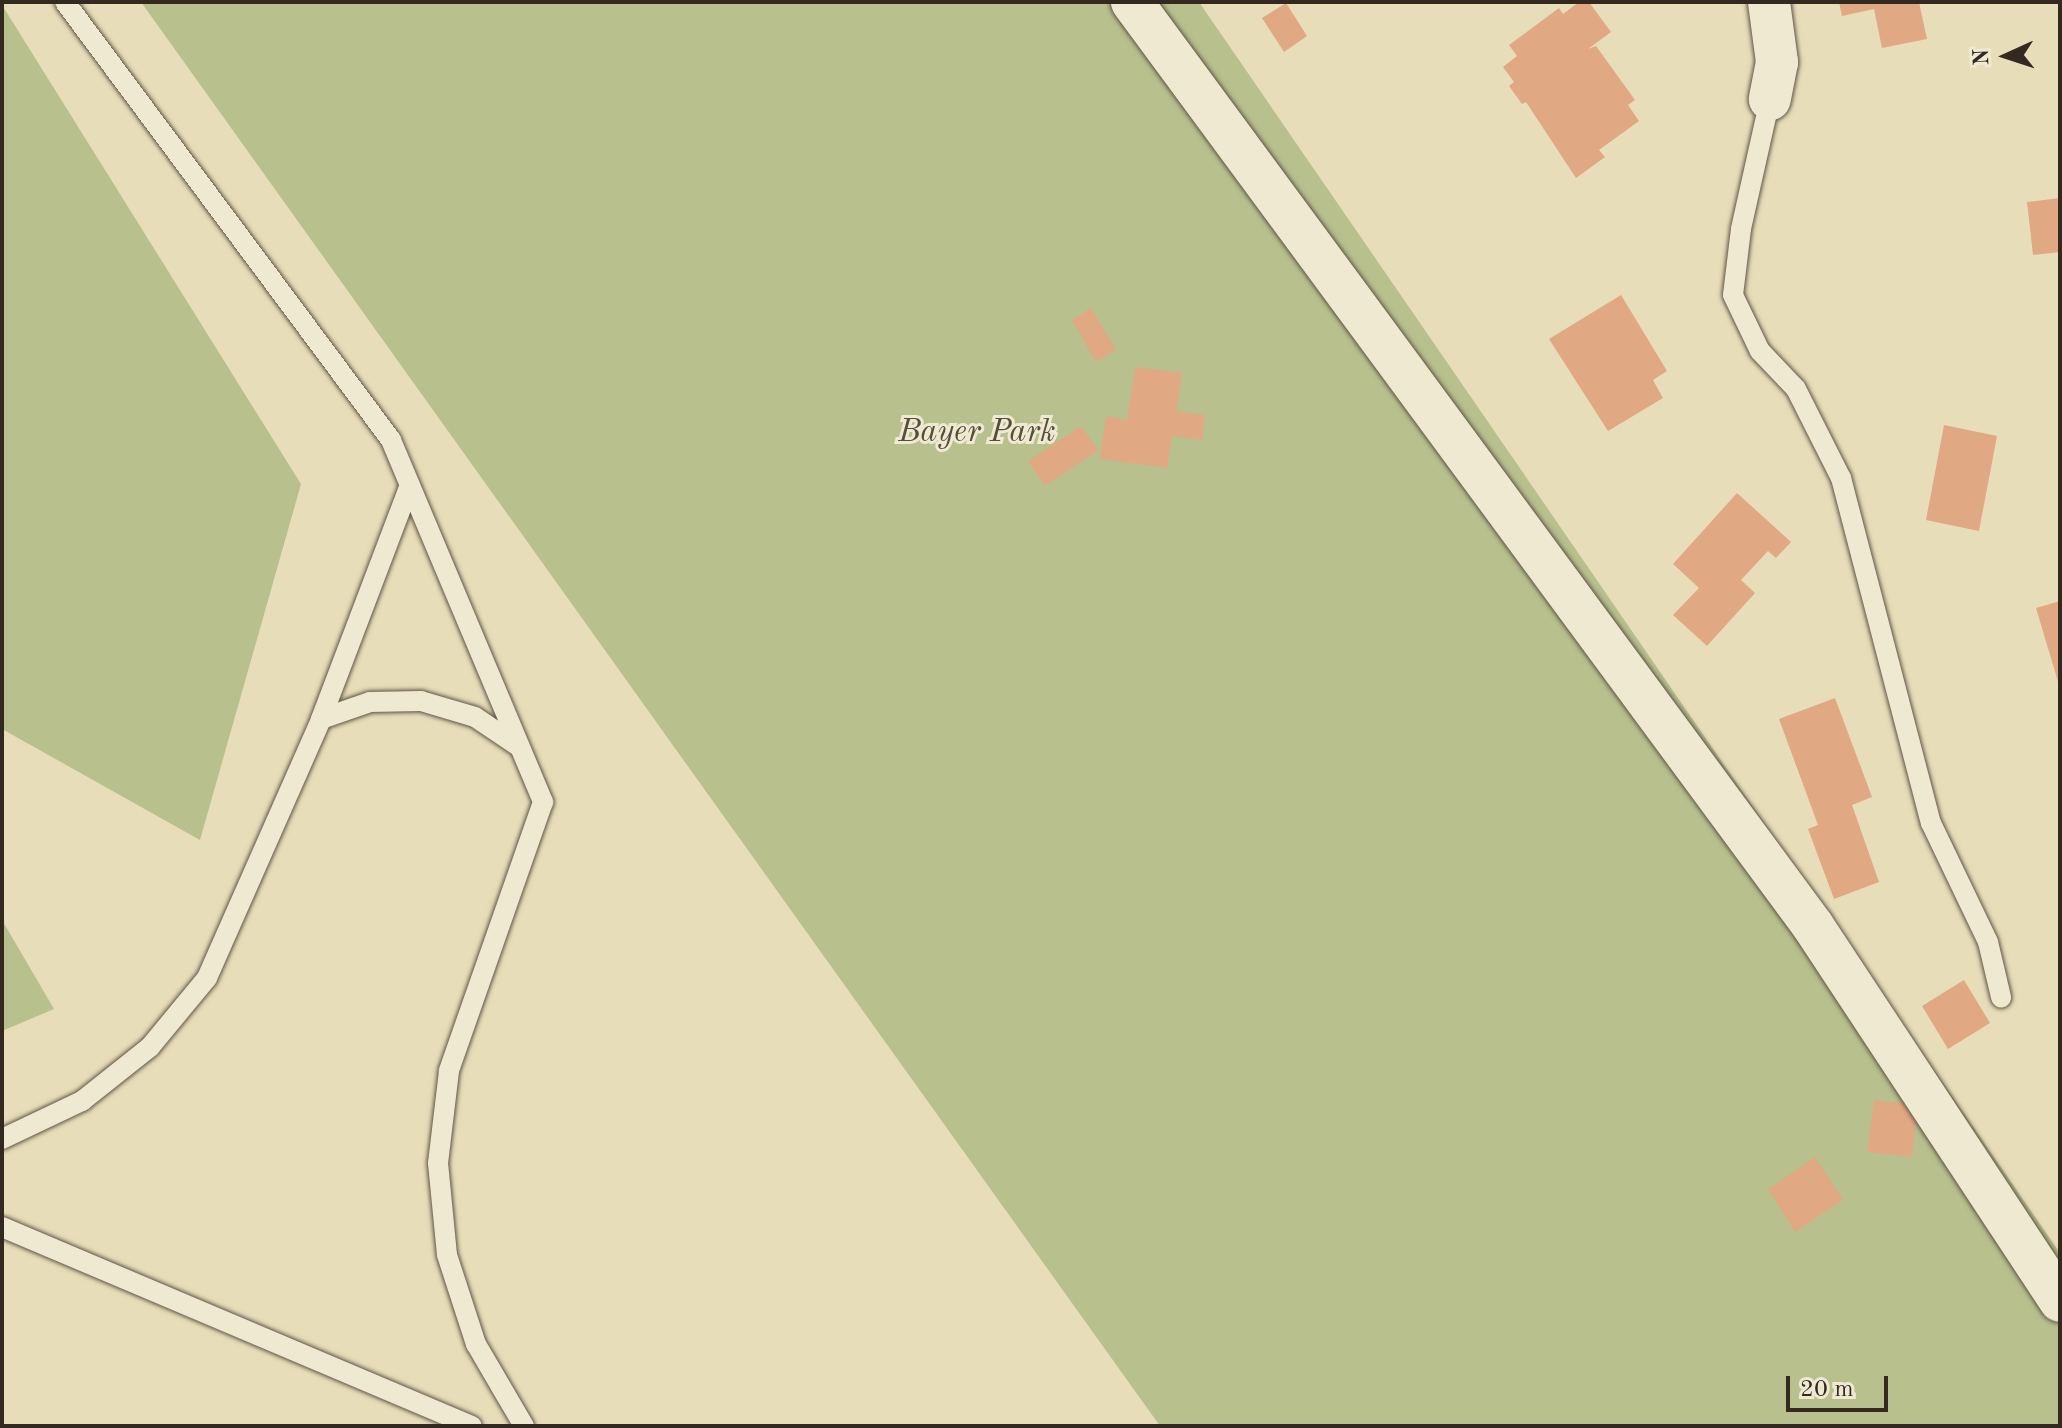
<!DOCTYPE html>
<html>
<head>
<meta charset="utf-8">
<style>
  body { margin:0 }
  #map { position:relative; width:2062px; height:1428px; overflow:hidden; background:#e8ddb9; font-family:"Old Standard TT",serif }
  div>[style] { position:absolute }
  [style*='--x'] { left:calc(var(--x)*1px); top:calc(var(--y)*1px); width:calc(var(--w)*1px); rotate:calc(var(--a)*1deg) }
  .green>* { inset:0; background:#b8c08e }
  .building>* { inset:0; background:#e1a884 }
  .roads { filter:drop-shadow(0 0 2px #605646) drop-shadow(0 0 2px #605646) }
  .lane>* { height:20px; margin:-10px; padding:0 10px; transform-origin:10px; border-radius:10px; background:#f0e9d2 }
  .street>* { height:42px; margin:-21px; padding:0 21px; transform-origin:21px; border-radius:21px; background:#f0e9d2 }
  span { translate:-50% -50%; white-space:nowrap; text-align:center; line-height:1.15; -webkit-text-stroke:6px #f0e9d2; paint-order:stroke }
  .park-label { font-size:32px; color:#544f3c; font-style:italic }
  .frame { position:absolute; inset:0; border:4px solid #332920; pointer-events:none }
  .north { position:absolute; left:1966px; top:16px; width:80px; height:80px; -webkit-text-stroke:6px #f0e9d2; paint-order:stroke; rotate:267deg; font-size:22px; font-weight:700; line-height:32px; text-align:center; color:#332920 }
  .north::after { content:''; display:block; margin:auto; width:28px; height:36px; background:#332920; clip-path:polygon(50% 0,100% 100%,50% 72%,0 100%) }
  .scale { position:absolute; left:1786px; top:1376px; width:102px; height:36px; box-sizing:border-box; border:4px solid #332920; border-top:0; padding-left:10px; font-size:24px; line-height:28px; white-space:nowrap; color:#332920; -webkit-text-stroke:6px #f0e9d2; paint-order:stroke }
</style>
</head>
<body>
<div id="map">
  <div class="green">
    <i style="clip-path:polygon(141px 2px,1199px 2px,2060px 1253px,2060px 1426px,1160px 1426px)"></i>
    <i style="clip-path:polygon(2px 5px,301px 484px,200px 840px,2px 729px)"></i>
    <i style="clip-path:polygon(2px 920px,54px 1009px,2px 1031px)"></i>
  </div>
  <div class="building">
    <i style="clip-path:polygon(1579px 2px,1589px 2px,1611px 32px,1588px 49px,1596px 46px,1635px 100px,1628px 105px,1639px 121px,1599px 150px,1605px 157px,1576px 178px,1526px 102px,1522px 104px,1509px 86px,1514px 82px,1503px 67px,1517px 56px,1509px 45px,1559px 8px,1563px 14px)"></i>
    <i style="clip-path:polygon(1839px 2px,1919px 2px,1927px 39px,1882px 48px,1874px 9px,1842px 16px)"></i>
    <i style="clip-path:polygon(1286px 3px,1307px 36px,1284px 52px,1262px 18px)"></i>
    <i style="clip-path:polygon(2060px 198px,2060px 252px,2033px 255px,2027px 202px)"></i>
    <i style="clip-path:polygon(1621px 295px,1667px 371px,1653px 380px,1663px 398px,1608px 431px,1549px 339px)"></i>
    <i style="clip-path:polygon(1091px 308px,1116px 350px,1096px 362px,1072px 320px)"></i>
    <i style="clip-path:polygon(1135px 367px,1182px 373px,1177px 411px,1205px 415px,1202px 440px,1172px 436px,1167px 468px,1100px 459px,1106px 416px,1127px 420px)"></i>
    <i style="clip-path:polygon(1944px 425px,1997px 436px,1979px 531px,1926px 520px)"></i>
    <i style="clip-path:polygon(1081px 426px,1098px 450px,1045px 486px,1028px 461px)"></i>
    <i style="clip-path:polygon(1737px 493px,1791px 542px,1776px 558px,1768px 551px,1741px 580px,1755px 593px,1707px 646px,1673px 615px,1699px 588px,1673px 564px)"></i>
    <i style="clip-path:polygon(2060px 601px,2060px 685px,2059px 685px,2036px 608px)"></i>
    <i style="clip-path:polygon(1835px 698px,1872px 797px,1852px 805px,1879px 882px,1834px 899px,1808px 829px,1818px 825px,1779px 719px)"></i>
    <i style="clip-path:polygon(1964px 980px,1990px 1023px,1948px 1049px,1922px 1006px)"></i>
    <i style="clip-path:polygon(1874px 1100px,1918px 1105px,1912px 1157px,1867px 1152px)"></i>
    <i style="clip-path:polygon(1815px 1157px,1843px 1200px,1795px 1232px,1768px 1189px)"></i>
  </div>
  <div class="roads">
    <div class="lane">
      <i style="--x:65;--y:2;--w:546;--a:53.34"></i>
      <i style="--x:391;--y:440;--w:393;--a:67.2"></i>
      <i style="--x:543;--y:802;--w:285;--a:109.3"></i>
      <i style="--x:449;--y:1071;--w:93;--a:96.8"></i>
      <i style="--x:438;--y:1163;--w:92;--a:84.4"></i>
      <i style="--x:447;--y:1255;--w:94;--a:72"></i>
      <i style="--x:476;--y:1344;--w:95;--a:59.7"></i>
      <i style="--x:1770;--y:99;--w:133;--a:102.6"></i>
      <i style="--x:1741;--y:229;--w:66;--a:96.9"></i>
      <i style="--x:1733;--y:295;--w:62;--a:64.3"></i>
      <i style="--x:1760;--y:351;--w:52;--a:46.5"></i>
      <i style="--x:1796;--y:389;--w:100;--a:63.2"></i>
      <i style="--x:1841;--y:478;--w:357;--a:75.4"></i>
      <i style="--x:1931;--y:823;--w:132;--a:64.4"></i>
      <i style="--x:1988;--y:942;--w:57;--a:76.7"></i>
      <i style="--x:321;--y:719;--w:52;--a:-19.1"></i>
      <i style="--x:370;--y:702;--w:51;--a:-1.1"></i>
      <i style="--x:421;--y:701;--w:56;--a:16.5"></i>
      <i style="--x:475;--y:717;--w:52;--a:34"></i>
      <i style="--x:2;--y:1139;--w:89;--a:-25.4"></i>
      <i style="--x:82;--y:1101;--w:87;--a:-38.5"></i>
      <i style="--x:150;--y:1047;--w:89;--a:-50.4"></i>
      <i style="--x:207;--y:978;--w:283;--a:-66.2"></i>
      <i style="--x:321;--y:719;--w:250;--a:-69.2"></i>
      <i style="--x:2;--y:1227;--w:510;--a:22.95"></i>
    </div>
    <div class="street">
      <i style="--x:1132;--y:2;--w:1148;--a:53.61"></i>
      <i style="--x:1813;--y:926;--w:449;--a:56.6"></i>
      <i style="--x:1769;--y:2;--w:61;--a:82.4"></i>
      <i style="--x:1777;--y:62;--w:38;--a:101"></i>
    </div>
  </div>
  <div class="park-label">
    <span style="left:977px;top:433px">Bayer Park</span>
  </div>
  <div class="frame"></div>
  <div class="north">N</div>
  <div class="scale">20 m</div>
</div>
</body>
</html>
